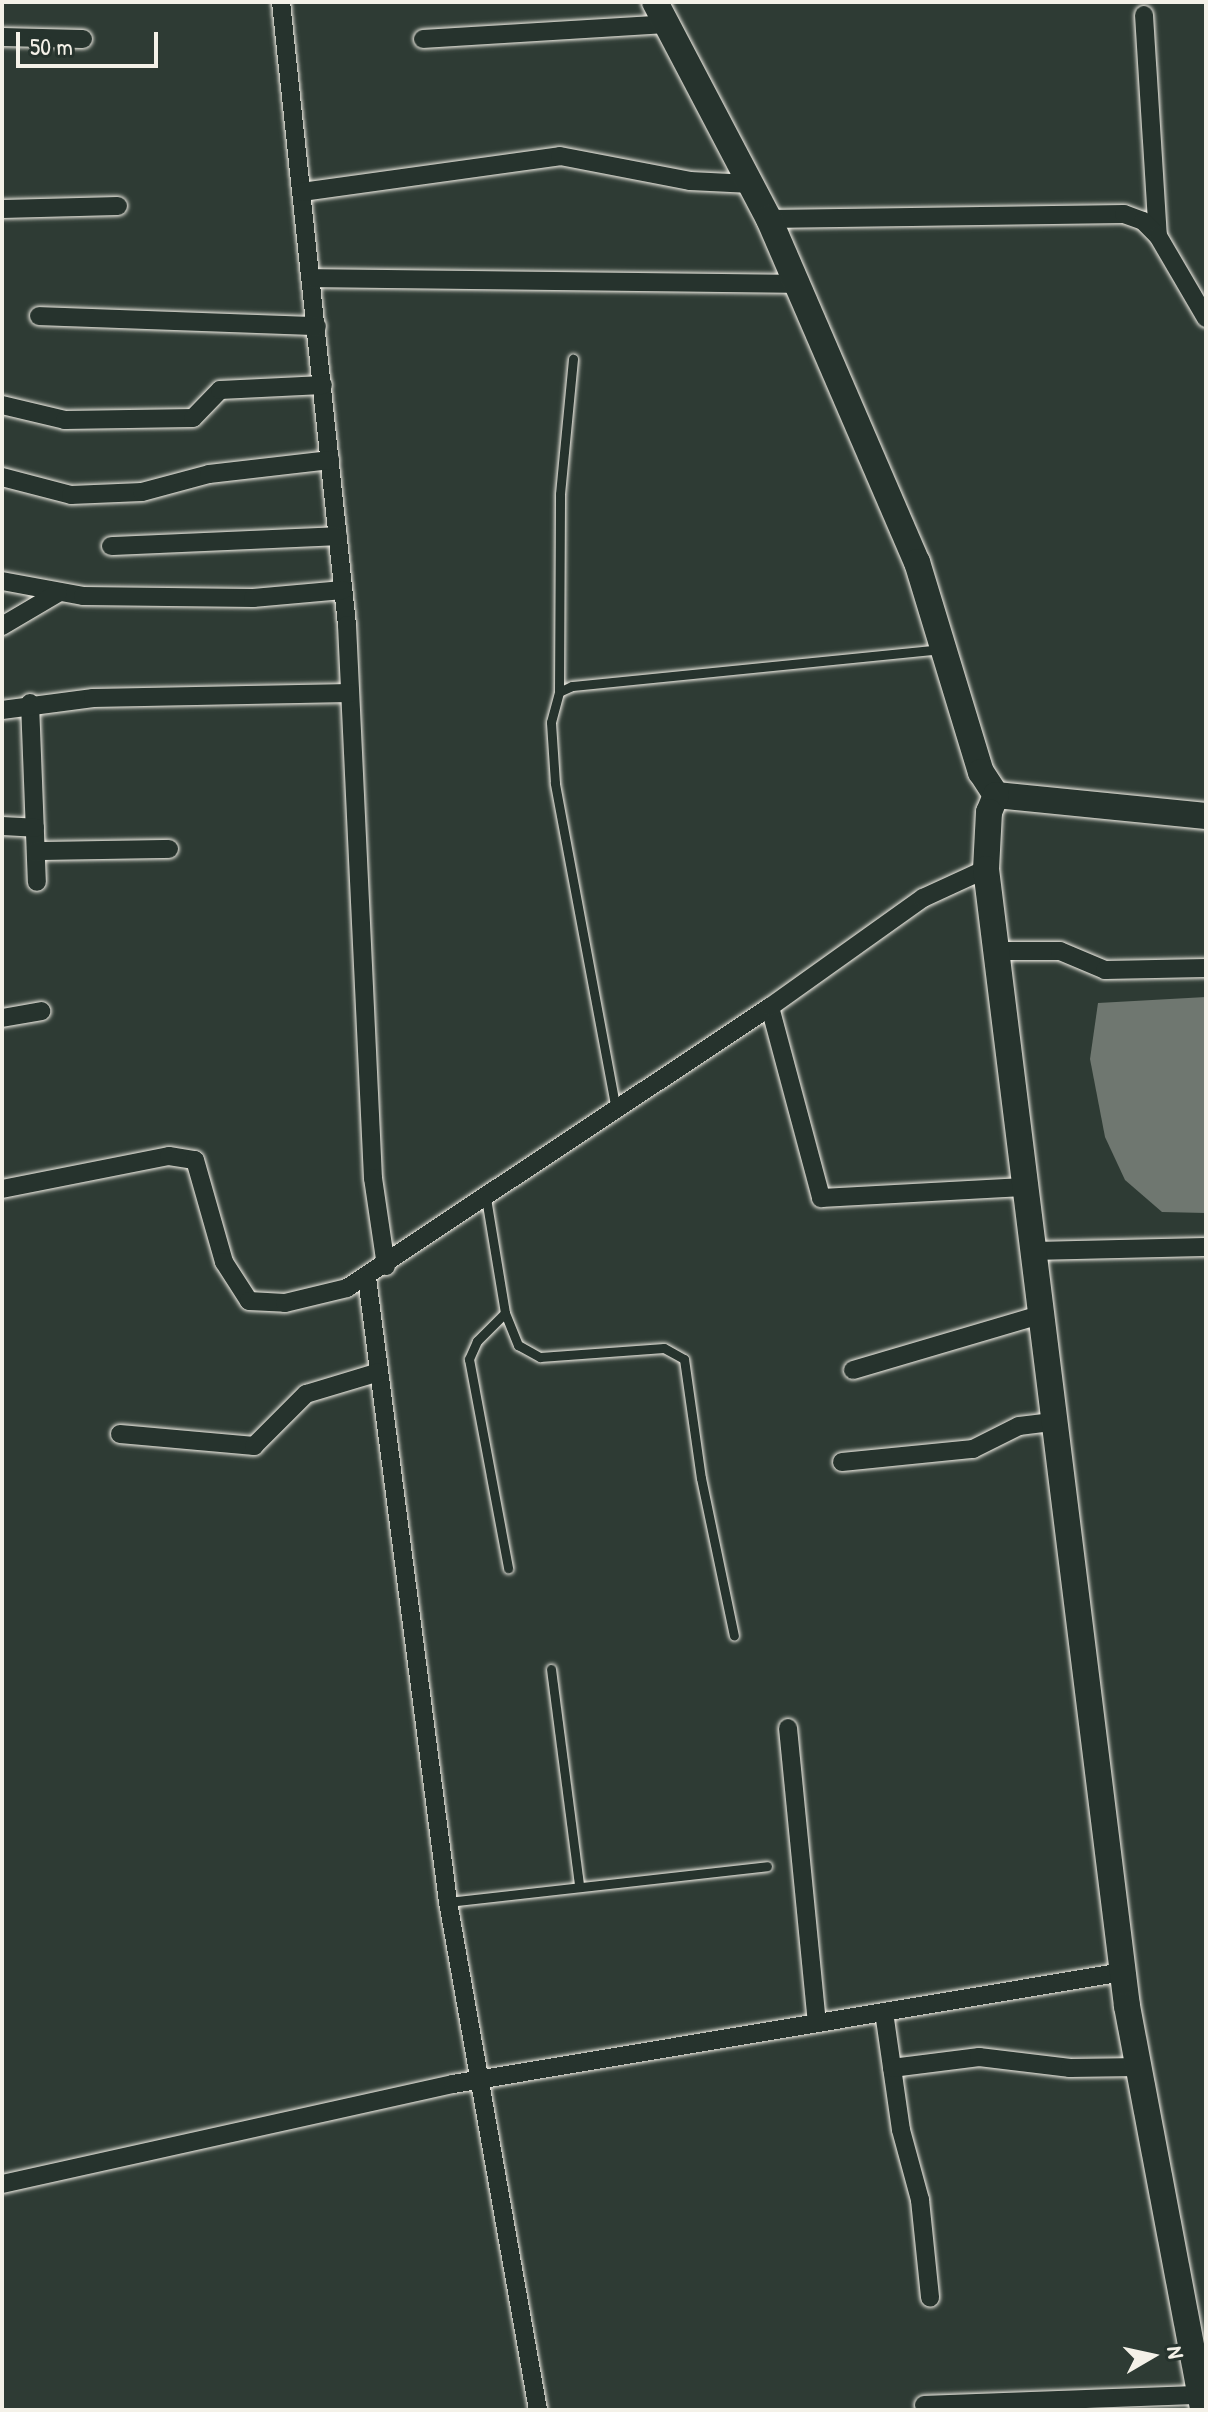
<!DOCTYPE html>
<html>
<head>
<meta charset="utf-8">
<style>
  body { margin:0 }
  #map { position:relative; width:1208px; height:2412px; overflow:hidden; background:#2e3b34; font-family:"Patrick Hand",sans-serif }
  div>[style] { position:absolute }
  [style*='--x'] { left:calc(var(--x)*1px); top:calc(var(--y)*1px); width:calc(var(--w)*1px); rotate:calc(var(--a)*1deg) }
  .water>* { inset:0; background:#6f7770 }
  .roads { filter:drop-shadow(0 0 2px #f4f1e8) drop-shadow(0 0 2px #f4f1e8) }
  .lane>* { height:9px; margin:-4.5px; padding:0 4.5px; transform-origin:4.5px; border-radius:4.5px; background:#26332d }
  .street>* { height:18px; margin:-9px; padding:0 9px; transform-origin:9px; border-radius:9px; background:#26332d }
  .secondary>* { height:26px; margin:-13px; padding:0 13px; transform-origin:13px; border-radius:13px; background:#26332d }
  span { translate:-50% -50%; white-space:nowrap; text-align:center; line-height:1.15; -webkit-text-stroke:6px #26332d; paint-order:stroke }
  .frame { position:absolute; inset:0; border:4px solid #f4f1e8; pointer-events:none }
  .north { position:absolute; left:1112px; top:2316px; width:80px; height:80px; -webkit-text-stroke:6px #26332d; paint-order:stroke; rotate:81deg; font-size:22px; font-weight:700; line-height:32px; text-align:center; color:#f4f1e8 }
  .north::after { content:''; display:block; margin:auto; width:28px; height:36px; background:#f4f1e8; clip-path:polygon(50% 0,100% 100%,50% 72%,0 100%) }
  .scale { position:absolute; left:16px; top:32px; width:142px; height:36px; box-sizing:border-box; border:4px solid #f4f1e8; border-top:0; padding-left:10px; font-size:24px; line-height:28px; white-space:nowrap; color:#f4f1e8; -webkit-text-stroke:6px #26332d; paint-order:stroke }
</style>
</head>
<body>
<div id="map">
  <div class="water">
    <i style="clip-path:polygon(1206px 997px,1206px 1213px,1162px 1212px,1125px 1180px,1105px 1137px,1090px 1059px,1098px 1003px)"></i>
  </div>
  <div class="roads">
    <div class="lane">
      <i style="--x:559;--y:692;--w:198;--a:-89.7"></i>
      <i style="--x:560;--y:494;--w:136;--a:-84.5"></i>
      <i style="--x:616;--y:1110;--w:333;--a:-100.6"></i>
      <i style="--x:555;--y:783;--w:61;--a:-93.8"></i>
      <i style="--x:551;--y:722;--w:31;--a:-75"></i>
      <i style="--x:559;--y:692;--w:14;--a:-25"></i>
      <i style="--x:572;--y:686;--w:370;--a:-5.7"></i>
      <i style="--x:486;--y:1198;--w:117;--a:80.6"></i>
      <i style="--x:505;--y:1313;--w:35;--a:68"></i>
      <i style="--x:518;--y:1345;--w:25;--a:29"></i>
      <i style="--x:540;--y:1357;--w:124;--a:-4.2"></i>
      <i style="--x:664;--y:1348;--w:23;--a:29"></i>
      <i style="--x:684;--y:1359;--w:120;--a:81.9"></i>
      <i style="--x:701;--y:1478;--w:161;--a:78.2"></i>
      <i style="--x:505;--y:1313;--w:40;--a:135"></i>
      <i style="--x:477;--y:1341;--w:20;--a:114"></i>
      <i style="--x:469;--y:1359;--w:213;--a:79.4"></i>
      <i style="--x:551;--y:1669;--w:217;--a:82.6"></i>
      <i style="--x:448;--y:1902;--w:321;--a:-6.4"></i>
    </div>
    <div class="street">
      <i style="--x:281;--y:2;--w:626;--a:83.95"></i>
      <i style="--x:347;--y:625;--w:554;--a:87.31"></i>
      <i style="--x:373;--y:1178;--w:89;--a:81.6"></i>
      <i style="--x:1144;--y:15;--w:221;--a:86.4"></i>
      <i style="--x:2;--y:37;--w:81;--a:1.4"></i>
      <i style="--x:423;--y:39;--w:243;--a:-3.5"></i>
      <i style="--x:302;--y:192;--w:260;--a:-7.9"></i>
      <i style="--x:560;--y:156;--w:132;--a:10.9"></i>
      <i style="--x:690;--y:181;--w:61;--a:2.8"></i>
      <i style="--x:2;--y:209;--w:116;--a:-1.5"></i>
      <i style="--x:769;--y:219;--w:355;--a:-0.8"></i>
      <i style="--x:1124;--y:214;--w:20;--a:20"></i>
      <i style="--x:1143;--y:221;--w:21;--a:45"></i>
      <i style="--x:1158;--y:236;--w:95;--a:59.7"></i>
      <i style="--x:312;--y:278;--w:485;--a:0.7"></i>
      <i style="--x:39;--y:316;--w:278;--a:2.1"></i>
      <i style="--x:2;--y:405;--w:65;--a:13.4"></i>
      <i style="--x:65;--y:420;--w:128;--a:-0.9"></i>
      <i style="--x:193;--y:418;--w:39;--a:-46"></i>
      <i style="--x:220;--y:390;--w:103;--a:-2.8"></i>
      <i style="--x:2;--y:477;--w:71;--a:14.6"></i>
      <i style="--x:71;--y:495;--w:71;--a:-2.4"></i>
      <i style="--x:142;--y:492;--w:69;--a:-15"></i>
      <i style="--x:209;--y:474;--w:122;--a:-6.6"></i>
      <i style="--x:111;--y:546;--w:227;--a:-2.5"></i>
      <i style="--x:2;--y:581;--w:82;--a:10.5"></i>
      <i style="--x:83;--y:596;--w:170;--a:0.7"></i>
      <i style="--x:253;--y:598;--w:90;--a:-5.1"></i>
      <i style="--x:2;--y:626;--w:65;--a:-30.5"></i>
      <i style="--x:30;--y:703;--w:179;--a:87.8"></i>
      <i style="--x:2;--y:710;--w:92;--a:-7.5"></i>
      <i style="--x:93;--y:698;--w:257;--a:-1.1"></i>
      <i style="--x:2;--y:826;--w:33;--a:3"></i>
      <i style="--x:36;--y:851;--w:133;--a:-0.9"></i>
      <i style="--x:996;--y:951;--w:64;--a:0"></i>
      <i style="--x:1060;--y:951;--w:49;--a:22.9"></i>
      <i style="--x:1105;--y:970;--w:101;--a:-1.1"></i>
      <i style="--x:770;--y:1007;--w:198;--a:75"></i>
      <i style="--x:821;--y:1198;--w:203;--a:-3.1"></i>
      <i style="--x:2;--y:1018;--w:40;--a:-10"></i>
      <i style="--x:2;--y:1189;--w:170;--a:-11.2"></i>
      <i style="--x:169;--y:1156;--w:26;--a:9"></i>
      <i style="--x:195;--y:1160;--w:106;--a:74.1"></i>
      <i style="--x:224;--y:1262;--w:46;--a:57.3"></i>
      <i style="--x:249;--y:1301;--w:36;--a:3"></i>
      <i style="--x:285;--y:1303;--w:64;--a:-13.6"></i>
      <i style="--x:347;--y:1288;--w:508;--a:-33.6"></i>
      <i style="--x:770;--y:1007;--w:188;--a:-35.5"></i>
      <i style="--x:923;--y:898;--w:69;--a:-24.7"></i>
      <i style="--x:1032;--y:1251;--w:174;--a:-1.3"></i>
      <i style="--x:367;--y:1278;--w:629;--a:82.6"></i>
      <i style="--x:448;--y:1902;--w:516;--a:79.95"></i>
      <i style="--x:853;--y:1370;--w:195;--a:-16.4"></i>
      <i style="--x:120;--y:1434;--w:135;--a:5.1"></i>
      <i style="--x:254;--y:1446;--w:74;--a:-45"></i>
      <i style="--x:306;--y:1394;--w:76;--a:-16.8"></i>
      <i style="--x:842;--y:1462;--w:132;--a:-5.7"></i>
      <i style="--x:973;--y:1449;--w:51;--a:-26.6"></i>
      <i style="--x:1019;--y:1426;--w:34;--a:-7"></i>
      <i style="--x:788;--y:1728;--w:296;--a:84.4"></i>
      <i style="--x:884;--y:2012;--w:119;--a:81.8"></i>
      <i style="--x:901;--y:2130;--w:73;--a:74.8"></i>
      <i style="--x:920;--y:2200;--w:98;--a:84.1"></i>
      <i style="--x:892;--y:2068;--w:88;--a:-7.2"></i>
      <i style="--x:979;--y:2057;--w:92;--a:6.9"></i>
      <i style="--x:1070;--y:2068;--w:69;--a:-0.8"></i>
      <i style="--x:2;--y:2184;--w:462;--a:-12.5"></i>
      <i style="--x:453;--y:2084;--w:679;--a:-9.49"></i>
      <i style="--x:924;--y:2405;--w:276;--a:-2.1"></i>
    </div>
    <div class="secondary">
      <i style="--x:655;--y:2;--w:245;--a:62.3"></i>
      <i style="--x:769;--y:219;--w:374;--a:66.7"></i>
      <i style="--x:917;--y:562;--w:220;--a:73.1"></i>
      <i style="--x:981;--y:772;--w:27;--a:57"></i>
      <i style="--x:996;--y:795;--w:211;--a:5.7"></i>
      <i style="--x:996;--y:795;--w:18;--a:112"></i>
      <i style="--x:989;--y:812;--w:57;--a:93"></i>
      <i style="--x:986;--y:869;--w:1146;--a:82.93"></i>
      <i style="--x:1127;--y:2006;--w:411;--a:79.3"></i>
    </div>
  </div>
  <div class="frame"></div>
  <div class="north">N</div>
  <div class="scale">50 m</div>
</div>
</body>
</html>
